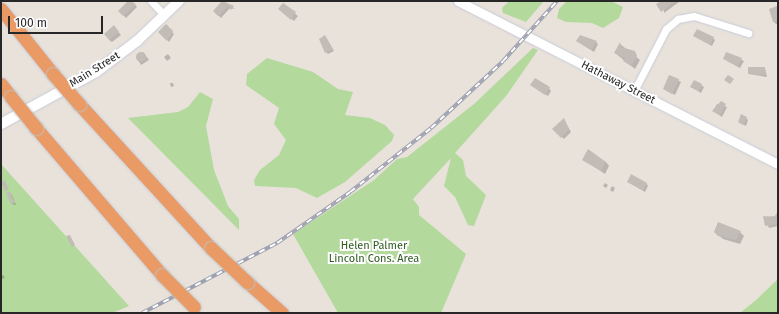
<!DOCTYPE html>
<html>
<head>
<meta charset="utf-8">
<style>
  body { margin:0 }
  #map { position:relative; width:779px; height:314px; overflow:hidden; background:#e8e2db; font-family:"Fira Sans",sans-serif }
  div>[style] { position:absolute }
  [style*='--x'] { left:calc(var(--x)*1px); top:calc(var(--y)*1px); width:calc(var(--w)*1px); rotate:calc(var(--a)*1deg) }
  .green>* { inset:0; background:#b3d99d }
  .shadow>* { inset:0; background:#0003 }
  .building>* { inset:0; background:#c1bcb6 }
  .round { border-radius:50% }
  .roads { filter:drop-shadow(0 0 1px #c9ccd8) drop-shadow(0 0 1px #c9ccd8) }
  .minor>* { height:7px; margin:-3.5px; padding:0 3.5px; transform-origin:3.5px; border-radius:3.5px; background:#fff }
  .tertiary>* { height:9px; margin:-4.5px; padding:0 4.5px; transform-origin:4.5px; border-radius:4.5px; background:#fff }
  .secondary>* { height:10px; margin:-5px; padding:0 5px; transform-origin:5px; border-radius:5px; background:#fff }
  .motorway>* { height:13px; margin:-6.5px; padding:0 6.5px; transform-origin:6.5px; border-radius:6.5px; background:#ea9a64 }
  .rail>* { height:3.5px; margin-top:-1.75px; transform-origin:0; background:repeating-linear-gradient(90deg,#fff 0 6px,#9ea1b0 0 12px); box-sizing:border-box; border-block:1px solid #9ea1b0 }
  .bridges { filter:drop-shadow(0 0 1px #c3c3c3) drop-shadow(0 0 1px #c3c3c3) }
  .motorway-bridge>* { height:13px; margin:-6.5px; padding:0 6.5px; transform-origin:6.5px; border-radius:6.5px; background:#ea9a64 }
  span { translate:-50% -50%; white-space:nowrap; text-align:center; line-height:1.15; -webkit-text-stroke:4px #fff; paint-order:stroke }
  .street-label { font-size:11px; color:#272727 }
  .park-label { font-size:11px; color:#2f5a21 }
  .frame { position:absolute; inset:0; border:2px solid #272727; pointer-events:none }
  .scale { position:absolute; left:8px; top:16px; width:95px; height:18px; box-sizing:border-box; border:2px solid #272727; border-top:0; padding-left:5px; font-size:12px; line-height:14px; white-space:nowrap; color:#272727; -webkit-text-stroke:3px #fff; paint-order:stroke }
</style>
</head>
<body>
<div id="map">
  <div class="green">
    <i style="clip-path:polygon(509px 1px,544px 1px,526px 22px,503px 13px,502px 8px)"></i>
    <i style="clip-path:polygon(567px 1px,611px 1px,623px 7px,619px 18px,603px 28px,592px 23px,566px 22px,557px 18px,559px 9px)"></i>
    <i style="clip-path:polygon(533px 48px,538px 50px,506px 96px,455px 153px,463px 160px,466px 176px,486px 195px,474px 226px,468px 225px,455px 197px,444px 186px,451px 158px,413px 199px,419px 207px,419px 215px,466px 254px,441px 313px,338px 313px,293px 234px,374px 180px,397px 159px,407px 157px,474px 104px)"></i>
    <i style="clip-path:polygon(267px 58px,313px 72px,338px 89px,353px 92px,345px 115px,370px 118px,385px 125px,394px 135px,392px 141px,345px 182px,317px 198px,296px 188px,255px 186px,254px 180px,260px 170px,279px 155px,286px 140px,274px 124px,279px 108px,246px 85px,247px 74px)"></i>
    <i style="clip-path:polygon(200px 92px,213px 99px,206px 126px,214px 170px,228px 206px,239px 219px,239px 230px,128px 118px,178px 112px,188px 107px)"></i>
    <i style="clip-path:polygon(1px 164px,129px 306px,112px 313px,1px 313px)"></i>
    <i style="clip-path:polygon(778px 279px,778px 313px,740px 313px,756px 300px)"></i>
  </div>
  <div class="shadow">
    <i style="clip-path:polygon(132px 1px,137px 7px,126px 18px,120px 11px)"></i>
    <i style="clip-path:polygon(223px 1px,235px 9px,230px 8px,221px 18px,214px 11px)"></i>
    <i style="clip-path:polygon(663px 1px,678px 1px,679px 2px,664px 13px)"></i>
    <i style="clip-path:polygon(283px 4px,298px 16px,294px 21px,282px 11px)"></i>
    <i style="clip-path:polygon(777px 7px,778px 24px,776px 24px,774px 22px)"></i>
    <i style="clip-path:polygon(166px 26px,174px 34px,169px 42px,160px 32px)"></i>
    <i style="clip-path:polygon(116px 29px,121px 35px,112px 42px,109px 40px)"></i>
    <i style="clip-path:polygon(695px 36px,713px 38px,715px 40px,712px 46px)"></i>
    <i style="clip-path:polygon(325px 37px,334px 51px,328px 54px,326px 52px)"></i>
    <i style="clip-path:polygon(577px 41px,596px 42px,598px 44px,594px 52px)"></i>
    <i style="clip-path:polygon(620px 44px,640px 60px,635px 69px,615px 53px)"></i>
    <i style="clip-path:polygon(143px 52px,149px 60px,141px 65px,136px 57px)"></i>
    <i style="clip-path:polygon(727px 53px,744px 61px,740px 68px,727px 61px)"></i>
    <i style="clip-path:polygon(168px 54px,171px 58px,167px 61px,164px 57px)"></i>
    <i style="clip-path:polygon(765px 68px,767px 77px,749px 74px)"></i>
    <i style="clip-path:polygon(670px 76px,681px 82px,675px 95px,664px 89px)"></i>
    <i style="clip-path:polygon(694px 81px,704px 87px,701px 93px,691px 87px)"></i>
    <i style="clip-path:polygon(170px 83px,173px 83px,174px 86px,171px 87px)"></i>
    <i style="clip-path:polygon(534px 87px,549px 88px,551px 91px,548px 96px)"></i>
    <i style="clip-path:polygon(717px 104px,727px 107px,722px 117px,713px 111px)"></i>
    <i style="clip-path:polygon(746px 118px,748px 120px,746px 126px,739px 122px)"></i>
    <i style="clip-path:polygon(564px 120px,571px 132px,564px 139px,554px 129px)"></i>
    <i style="clip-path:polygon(584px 160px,606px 162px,609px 166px,605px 174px)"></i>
    <i style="clip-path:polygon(628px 182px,646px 183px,648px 186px,645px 192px)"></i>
    <i style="clip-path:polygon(605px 183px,608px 185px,606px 188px,603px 186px)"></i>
    <i style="clip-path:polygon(612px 186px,615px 188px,613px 192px,610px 190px)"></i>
    <i style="clip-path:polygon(10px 193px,12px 195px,16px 205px,12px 204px)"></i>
    <i style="clip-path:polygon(778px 216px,778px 226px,769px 228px,765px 217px)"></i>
    <i style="clip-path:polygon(719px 224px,740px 232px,744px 236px,740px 244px,723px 239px,715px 232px)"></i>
    <i style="clip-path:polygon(3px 275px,5px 278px,1px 279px,1px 276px)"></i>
  </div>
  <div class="building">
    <i style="clip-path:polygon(128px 1px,136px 4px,123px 16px,118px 11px)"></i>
    <i style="clip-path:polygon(222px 1px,234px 6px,231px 10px,228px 6px,218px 16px,213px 11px)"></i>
    <i style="clip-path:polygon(661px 1px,673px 1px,674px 2px,661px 12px,656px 4px)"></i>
    <i style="clip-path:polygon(283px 3px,296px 12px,291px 20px,278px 9px)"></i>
    <i style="clip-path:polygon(777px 6px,778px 21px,773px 22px,769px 9px)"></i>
    <i style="clip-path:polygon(166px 24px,173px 31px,167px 41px,158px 32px)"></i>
    <i style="clip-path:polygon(114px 25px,119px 32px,109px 40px,104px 34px)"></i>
    <i style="clip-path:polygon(697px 29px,714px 37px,710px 45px,693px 36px)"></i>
    <i style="clip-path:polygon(325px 35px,333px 49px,325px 53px,319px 39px)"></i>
    <i style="clip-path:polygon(580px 35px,597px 41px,591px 50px,576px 41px)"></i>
    <i style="clip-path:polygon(620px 42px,621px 47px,635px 51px,637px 56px,631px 66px,623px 61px,625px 58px,614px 53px)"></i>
    <i class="round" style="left:136px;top:52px;width:10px;height:10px"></i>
    <i style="clip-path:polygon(726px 52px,742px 58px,738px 66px,723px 59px)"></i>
    <i style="clip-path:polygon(748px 67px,765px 67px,765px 75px,748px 74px)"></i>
    <i style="clip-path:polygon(669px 75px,679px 79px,672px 94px,663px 89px)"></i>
    <i style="clip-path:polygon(728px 75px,734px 79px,730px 84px,724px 80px)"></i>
    <i style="clip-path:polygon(535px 78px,550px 87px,545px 95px,530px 85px)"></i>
    <i style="clip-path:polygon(694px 80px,702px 84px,699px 91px,690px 87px)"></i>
    <i style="clip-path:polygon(721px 101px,726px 104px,720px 115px,712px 111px)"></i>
    <i style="clip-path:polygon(741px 114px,747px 117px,743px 125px,738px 122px)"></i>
    <i style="clip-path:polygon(564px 118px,569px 129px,561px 138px,552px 129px)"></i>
    <i style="clip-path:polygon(588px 149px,606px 162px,601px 171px,582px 160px)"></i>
    <i style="clip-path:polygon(631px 174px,647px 183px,643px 190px,627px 182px)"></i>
    <i style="clip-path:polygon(5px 180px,9px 190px,5px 191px,1px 182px)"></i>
    <i style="clip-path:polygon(10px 192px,15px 203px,11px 204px,6px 193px)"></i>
    <i style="clip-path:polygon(777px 213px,778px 224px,765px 226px,763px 216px,774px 217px)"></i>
    <i style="clip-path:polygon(718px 222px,741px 231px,736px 240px,718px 236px,714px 232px)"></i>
    <i style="clip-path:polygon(70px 235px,75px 245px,72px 247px,66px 236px)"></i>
  </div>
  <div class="roads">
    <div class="minor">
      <i style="--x:151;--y:1;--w:19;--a:47"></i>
      <i style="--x:634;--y:91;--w:70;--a:-62.7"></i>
      <i style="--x:666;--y:29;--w:16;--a:-40"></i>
      <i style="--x:678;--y:19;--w:16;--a:-11"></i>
      <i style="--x:694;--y:16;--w:57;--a:17.5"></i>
    </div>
    <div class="tertiary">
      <i style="--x:458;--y:1;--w:359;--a:27"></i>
    </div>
    <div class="secondary">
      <i style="--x:1;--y:124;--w:108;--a:-28.7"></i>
      <i style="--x:96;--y:72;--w:51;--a:-37.1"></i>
      <i style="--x:137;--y:41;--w:58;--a:-43.6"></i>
    </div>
    <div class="motorway">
      <i style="--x:1;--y:9;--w:83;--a:51.3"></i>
      <i style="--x:1;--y:84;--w:16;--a:52"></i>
      <i style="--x:79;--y:104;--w:195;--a:47.5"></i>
      <i style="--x:36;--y:128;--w:194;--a:49.4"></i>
      <i style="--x:247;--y:282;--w:47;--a:41.5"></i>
    </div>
  </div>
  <div class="rail">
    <i style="--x:142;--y:313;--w:152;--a:-27.4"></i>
    <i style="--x:277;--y:243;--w:89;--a:-34.9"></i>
    <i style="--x:350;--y:192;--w:103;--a:-38.3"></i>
    <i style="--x:431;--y:128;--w:98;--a:-42.9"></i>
    <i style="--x:503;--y:61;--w:81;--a:-48"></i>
  </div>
  <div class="bridges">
    <div class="motorway-bridge">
      <i style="--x:53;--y:74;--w:40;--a:49"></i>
      <i style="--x:11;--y:97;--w:40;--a:51"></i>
      <i style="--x:211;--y:248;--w:50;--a:43.4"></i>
      <i style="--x:162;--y:275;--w:45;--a:45"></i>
    </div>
  </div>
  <div class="street-label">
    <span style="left:95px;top:70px;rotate:-32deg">Main Street</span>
    <span style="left:618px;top:83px;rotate:27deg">Hathaway Street</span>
  </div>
  <div class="park-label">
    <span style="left:374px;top:253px">Helen Palmer<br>Lincoln Cons. Area</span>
  </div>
  <div class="frame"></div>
  <div class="scale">100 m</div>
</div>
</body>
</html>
